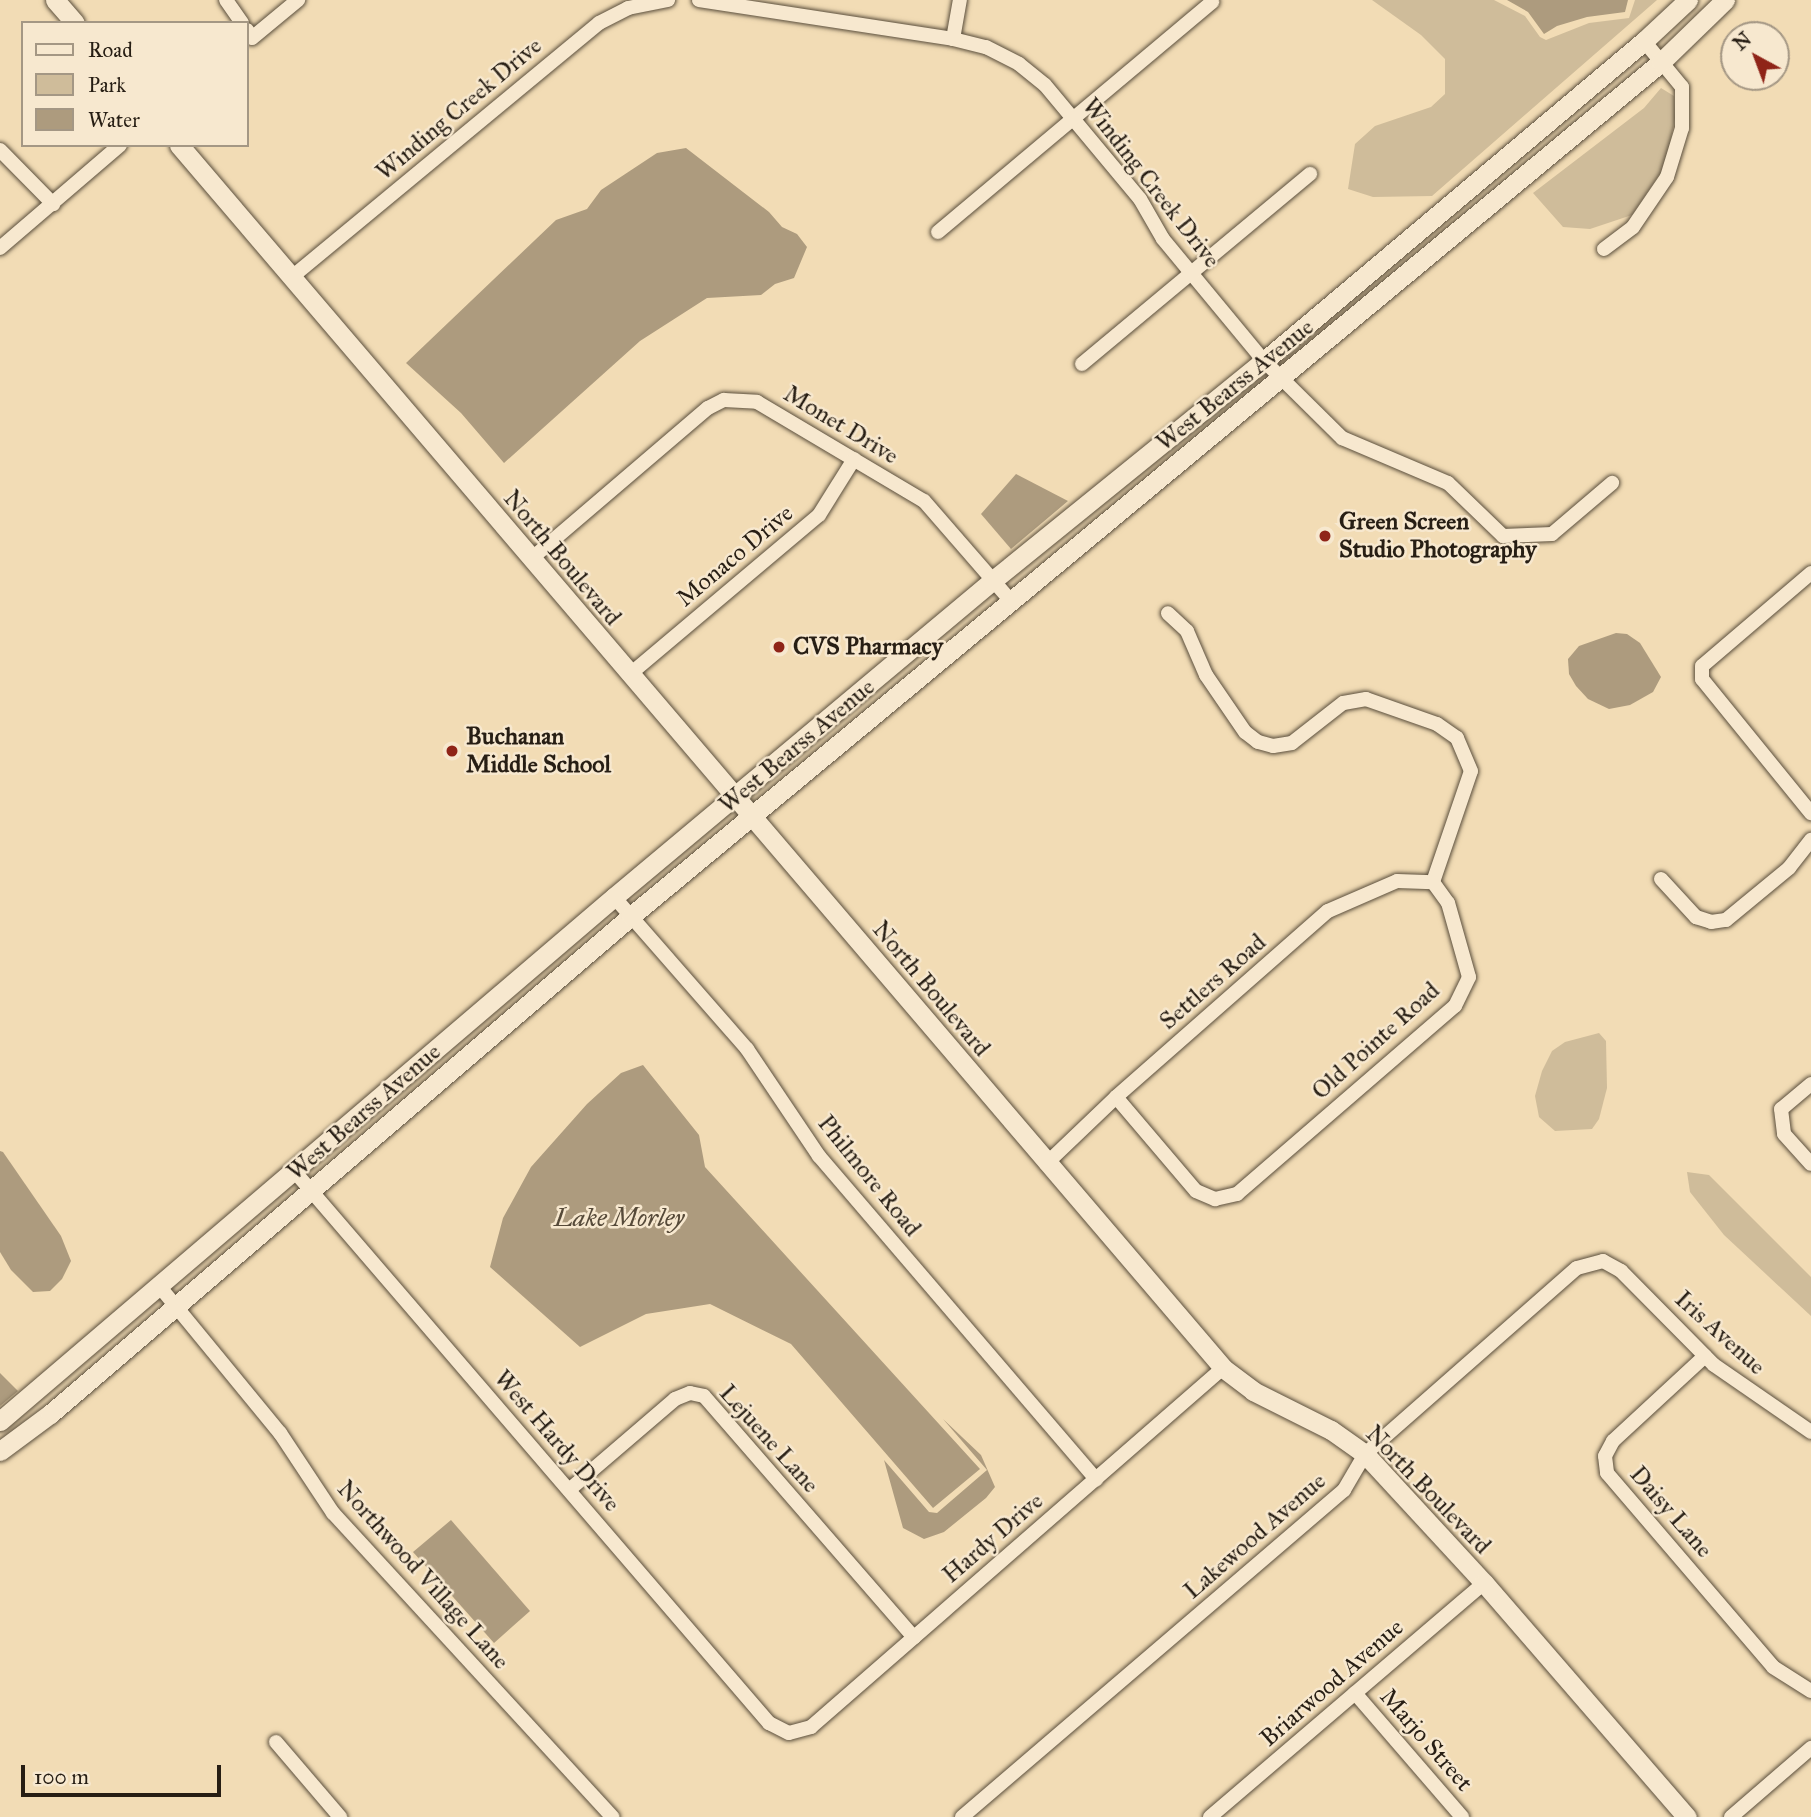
<!DOCTYPE html>
<html>
<head>
<meta charset="utf-8">
<style>
  body { margin:0 }
  #map { position:relative; width:1811px; height:1817px; overflow:hidden; background:#f2dcb5; font-family:"IM FELL Great Primer",serif }
  div>[style] { position:absolute }
  [style*='--x'] { left:calc(var(--x)*1px); top:calc(var(--y)*1px); width:calc(var(--w)*1px); rotate:calc(var(--a)*1deg) }
  .green>* { inset:0; background:#cfbc9a }
  .water>* { inset:0; background:#ad9b7e }
  .roads { filter:drop-shadow(0 0 2px #5a4e3c) drop-shadow(0 0 2px #5a4e3c) }
  .street>* { height:14px; margin:-7px; padding:0 7px; transform-origin:7px; border-radius:7px; background:#f7e8cf }
  .secondary>* { height:19px; margin:-9.5px; padding:0 9.5px; transform-origin:9.5px; border-radius:9.5px; background:#f7e8cf }
  .dots>* { width:19px; height:19px; translate:-50% -50%; box-sizing:border-box; border:4px solid #f7e8cf; border-radius:50% }
  span { translate:-50% -50%; white-space:nowrap; text-align:center; line-height:1.15; -webkit-text-stroke:5px #f7e8cf; paint-order:stroke }
  .street-label { font-size:24px; color:#271e14 }
  .poi-label { font-size:24px; color:#271e14; font-weight:700 }
  .left { translate:0 -50%; text-align:left }
  .water-label { font-size:26px; color:#564a39; font-style:italic }
  .legend { position:absolute; left:21px; top:21px; width:228px; height:126px; box-sizing:border-box; background:#f7e8cf; border:2px solid #a49784; margin:0; padding:9px 12px; list-style:none; font-size:21px; color:#271e14 }
  .legend li { display:flex; align-items:center; gap:14px; height:35px }
  .legend b { width:35px; border:2px solid #a49784 }
  .north { position:absolute; left:1720px; top:21px; width:70px; height:70px; box-sizing:border-box; background:#f7e8cf; border:2px solid #a49784; border-radius:50%; rotate:319deg; font-size:19px; font-weight:700; line-height:28px; text-align:center; color:#271e14 }
  .north::after { content:''; display:block; margin:auto; width:24px; height:32px; background:#8f2418; clip-path:polygon(50% 0,100% 100%,50% 72%,0 100%) }
  .scale { position:absolute; left:21px; top:1765px; width:200px; height:32px; box-sizing:border-box; border:4px solid #271e14; border-top:0; padding-left:9px; font-size:21px; line-height:24px; white-space:nowrap; color:#271e14; -webkit-text-stroke:5px #f7e8cf; paint-order:stroke }
</style>
</head>
<body>
<div id="map">
  <div class="green">
    <i style="clip-path:polygon(1372px 0,1494px 0,1525px 16px,1540px 37px,1546px 40px,1589px 23px,1629px 18px,1635px 0,1657px 0,1432px 196px,1373px 197px,1348px 189px,1355px 144px,1375px 126px,1431px 107px,1445px 94px,1445px 59px,1421px 35px)"></i>
    <i style="clip-path:polygon(1661px 88px,1674px 96px,1675px 118px,1669px 148px,1663px 169px,1632px 215px,1590px 229px,1563px 227px,1533px 193px,1644px 108px)"></i>
    <i style="clip-path:polygon(1599px 1033px,1606px 1041px,1607px 1088px,1599px 1119px,1592px 1129px,1555px 1131px,1539px 1117px,1535px 1096px,1542px 1071px,1552px 1051px,1565px 1042px)"></i>
    <i style="clip-path:polygon(1687px 1172px,1709px 1175px,1811px 1277px,1811px 1316px,1724px 1235px,1690px 1192px)"></i>
  </div>
  <div class="water">
    <i style="clip-path:polygon(1507px 0,1628px 0,1625px 12px,1587px 17px,1557px 26px,1544px 34px,1528px 12px)"></i>
    <i style="clip-path:polygon(686px 148px,769px 212px,782px 227px,797px 234px,807px 247px,794px 278px,775px 284px,761px 295px,707px 298px,640px 341px,504px 463px,461px 413px,406px 363px,556px 220px,587px 209px,601px 190px,657px 153px)"></i>
    <i style="clip-path:polygon(1016px 474px,1068px 501px,1011px 549px,981px 514px)"></i>
    <i style="clip-path:polygon(1616px 633px,1627px 634px,1640px 643px,1661px 677px,1653px 692px,1630px 705px,1609px 709px,1588px 699px,1576px 686px,1569px 674px,1568px 659px,1579px 646px)"></i>
    <i style="clip-path:polygon(643px 1065px,699px 1135px,705px 1167px,980px 1469px,933px 1508px,791px 1344px,710px 1304px,646px 1314px,580px 1347px,490px 1267px,503px 1218px,531px 1167px,587px 1104px,621px 1073px)"></i>
    <i style="clip-path:polygon(0 1151px,3px 1152px,61px 1236px,71px 1261px,62px 1279px,50px 1291px,33px 1292px,11px 1270px,0 1252px)"></i>
    <i style="clip-path:polygon(0 1373px,18px 1391px,0 1406px)"></i>
    <i style="clip-path:polygon(943px 1419px,981px 1455px,995px 1487px,986px 1498px,944px 1532px,924px 1539px,903px 1528px,884px 1460px,929px 1512px,937px 1513px,987px 1470px)"></i>
    <i style="clip-path:polygon(451px 1520px,530px 1611px,494px 1643px,413px 1552px)"></i>
  </div>
  <div class="roads">
    <div class="street">
      <i style="--x:226;--y:0;--w:28;--a:55"></i>
      <i style="--x:699;--y:0;--w:257;--a:8.7"></i>
      <i style="--x:953;--y:39;--w:34;--a:14"></i>
      <i style="--x:986;--y:47;--w:37;--a:27"></i>
      <i style="--x:1019;--y:64;--w:33;--a:39"></i>
      <i style="--x:1045;--y:85;--w:148;--a:50.2"></i>
      <i style="--x:1140;--y:199;--w:46;--a:60.1"></i>
      <i style="--x:1163;--y:239;--w:158;--a:50.4"></i>
      <i style="--x:1264;--y:361;--w:110;--a:44.6"></i>
      <i style="--x:1342;--y:438;--w:115;--a:23"></i>
      <i style="--x:1448;--y:483;--w:76;--a:43.9"></i>
      <i style="--x:1503;--y:536;--w:49;--a:-2.3"></i>
      <i style="--x:1552;--y:534;--w:79;--a:-40.4"></i>
      <i style="--x:247;--y:30;--w:9;--a:58"></i>
      <i style="--x:252;--y:38;--w:60;--a:-39.6"></i>
      <i style="--x:953;--y:39;--w:40;--a:-80"></i>
      <i style="--x:0;--y:150;--w:76;--a:45.5"></i>
      <i style="--x:938;--y:232;--w:358;--a:-40"></i>
      <i style="--x:0;--y:248;--w:158;--a:-40.6"></i>
      <i style="--x:1604;--y:249;--w:36;--a:-37"></i>
      <i style="--x:1633;--y:227;--w:60;--a:-55.8"></i>
      <i style="--x:1667;--y:177;--w:51;--a:-73"></i>
      <i style="--x:1682;--y:128;--w:41;--a:-90"></i>
      <i style="--x:1682;--y:87;--w:60;--a:-129.6"></i>
      <i style="--x:292;--y:277;--w:398;--a:-39.6"></i>
      <i style="--x:599;--y:23;--w:33;--a:-27"></i>
      <i style="--x:628;--y:8;--w:41;--a:-11.3"></i>
      <i style="--x:1082;--y:364;--w:297;--a:-39.8"></i>
      <i style="--x:531;--y:559;--w:233;--a:-40.5"></i>
      <i style="--x:708;--y:408;--w:18;--a:-27"></i>
      <i style="--x:724;--y:400;--w:33;--a:3"></i>
      <i style="--x:757;--y:402;--w:194;--a:30.7"></i>
      <i style="--x:924;--y:501;--w:131;--a:49"></i>
      <i style="--x:1811;--y:573;--w:143;--a:139.5"></i>
      <i style="--x:1702;--y:666;--w:13;--a:90"></i>
      <i style="--x:1702;--y:679;--w:173;--a:50.9"></i>
      <i style="--x:629;--y:675;--w:248;--a:-40.1"></i>
      <i style="--x:819;--y:515;--w:66;--a:-58"></i>
      <i style="--x:1661;--y:879;--w:52;--a:47.4"></i>
      <i style="--x:1696;--y:917;--w:16;--a:18"></i>
      <i style="--x:1711;--y:922;--w:15;--a:-8"></i>
      <i style="--x:1726;--y:920;--w:82;--a:-39.5"></i>
      <i style="--x:1789;--y:868;--w:36;--a:-52"></i>
      <i style="--x:614;--y:897;--w:202;--a:48.8"></i>
      <i style="--x:747;--y:1049;--w:129;--a:56.1"></i>
      <i style="--x:819;--y:1156;--w:426;--a:49.4"></i>
      <i style="--x:1811;--y:1084;--w:39;--a:140"></i>
      <i style="--x:1781;--y:1109;--w:25;--a:83"></i>
      <i style="--x:1784;--y:1134;--w:40;--a:48"></i>
      <i style="--x:1116;--y:1097;--w:123;--a:49.6"></i>
      <i style="--x:1196;--y:1191;--w:21;--a:23"></i>
      <i style="--x:1215;--y:1199;--w:23;--a:-13"></i>
      <i style="--x:1237;--y:1194;--w:288;--a:-40.8"></i>
      <i style="--x:1455;--y:1006;--w:32;--a:-64"></i>
      <i style="--x:1469;--y:977;--w:77;--a:-105.8"></i>
      <i style="--x:1448;--y:903;--w:26;--a:-126"></i>
      <i style="--x:1433;--y:882;--w:117;--a:-71.1"></i>
      <i style="--x:1471;--y:771;--w:36;--a:-113"></i>
      <i style="--x:1457;--y:738;--w:24;--a:-145"></i>
      <i style="--x:1437;--y:724;--w:75;--a:-160.6"></i>
      <i style="--x:1366;--y:699;--w:23;--a:170"></i>
      <i style="--x:1343;--y:703;--w:65;--a:141.9"></i>
      <i style="--x:1292;--y:743;--w:19;--a:171"></i>
      <i style="--x:1273;--y:746;--w:16;--a:-165"></i>
      <i style="--x:1258;--y:742;--w:16;--a:-142"></i>
      <i style="--x:1245;--y:732;--w:69;--a:-124.4"></i>
      <i style="--x:1206;--y:675;--w:48;--a:-113.4"></i>
      <i style="--x:1187;--y:631;--w:26;--a:-137"></i>
      <i style="--x:1046;--y:1164;--w:97;--a:-43.7"></i>
      <i style="--x:1116;--y:1097;--w:282;--a:-41.3"></i>
      <i style="--x:1328;--y:911;--w:75;--a:-23.5"></i>
      <i style="--x:1397;--y:881;--w:36;--a:2"></i>
      <i style="--x:295;--y:1172;--w:727;--a:49.3"></i>
      <i style="--x:769;--y:1723;--w:22;--a:27"></i>
      <i style="--x:789;--y:1733;--w:23;--a:-15"></i>
      <i style="--x:811;--y:1727;--w:546;--a:-41.07"></i>
      <i style="--x:160;--y:1287;--w:189;--a:50.6"></i>
      <i style="--x:280;--y:1433;--w:96;--a:56.5"></i>
      <i style="--x:333;--y:1513;--w:413;--a:47.4"></i>
      <i style="--x:1705;--y:1356;--w:125;--a:137.3"></i>
      <i style="--x:1613;--y:1441;--w:17;--a:118"></i>
      <i style="--x:1605;--y:1456;--w:17;--a:83"></i>
      <i style="--x:1607;--y:1473;--w:255;--a:49.4"></i>
      <i style="--x:1773;--y:1667;--w:45;--a:32.3"></i>
      <i style="--x:569;--y:1490;--w:140;--a:-40.6"></i>
      <i style="--x:675;--y:1399;--w:16;--a:-22"></i>
      <i style="--x:690;--y:1393;--w:14;--a:12"></i>
      <i style="--x:704;--y:1396;--w:320;--a:49"></i>
      <i style="--x:1355;--y:1693;--w:164;--a:49.2"></i>
      <i style="--x:276;--y:1742;--w:99;--a:49.5"></i>
      <i style="--x:962;--y:1817;--w:503;--a:-40.56"></i>
      <i style="--x:1344;--y:1490;--w:42;--a:-59.7"></i>
      <i style="--x:1365;--y:1454;--w:282;--a:-41.3"></i>
      <i style="--x:1577;--y:1268;--w:27;--a:-15"></i>
      <i style="--x:1603;--y:1261;--w:21;--a:29"></i>
      <i style="--x:1621;--y:1271;--w:132;--a:45.3"></i>
      <i style="--x:1714;--y:1365;--w:118;--a:34.6"></i>
      <i style="--x:1210;--y:1817;--w:360;--a:-40.5"></i>
      <i style="--x:1731;--y:1817;--w:106;--a:-40.8"></i>
    </div>
    <div class="secondary">
      <i style="--x:55;--y:0;--w:30;--a:49"></i>
      <i style="--x:179;--y:145;--w:1608;--a:49.51"></i>
      <i style="--x:1223;--y:1368;--w:38;--a:37"></i>
      <i style="--x:1253;--y:1391;--w:87;--a:26.6"></i>
      <i style="--x:1331;--y:1430;--w:42;--a:35.2"></i>
      <i style="--x:1365;--y:1454;--w:176;--a:47.3"></i>
      <i style="--x:1484;--y:1583;--w:310;--a:49.1"></i>
      <i style="--x:0;--y:1421;--w:807;--a:-40.48"></i>
      <i style="--x:614;--y:897;--w:493;--a:-39.9"></i>
      <i style="--x:992;--y:581;--w:350;--a:-39"></i>
      <i style="--x:1264;--y:361;--w:497;--a:-40.1"></i>
      <i style="--x:1644;--y:41;--w:60;--a:-43"></i>
      <i style="--x:0;--y:1451;--w:62;--a:-36.5"></i>
      <i style="--x:50;--y:1414;--w:765;--a:-40.6"></i>
      <i style="--x:631;--y:916;--w:1338;--a:-39.66"></i>
      <i style="--x:1661;--y:62;--w:89;--a:-44.1"></i>
    </div>
  </div>
  <div class="dots">
    <i style="left:1325px;top:536px;background:#8f2418"></i>
    <i style="left:779px;top:647px;background:#8f2418"></i>
    <i style="left:452px;top:751px;background:#8f2418"></i>
  </div>
  <div class="street-label">
    <span style="left:459px;top:109px;rotate:-40deg">Winding Creek Drive</span>
    <span style="left:1151px;top:183px;rotate:52deg">Winding Creek Drive</span>
    <span style="left:1235px;top:385px;rotate:-39deg">West Bearss Avenue</span>
    <span style="left:841px;top:425px;rotate:31deg">Monet Drive</span>
    <span style="left:735px;top:556px;rotate:-40deg">Monaco Drive</span>
    <span style="left:562px;top:558px;rotate:50deg">North Boulevard</span>
    <span style="left:797px;top:746px;rotate:-40deg">West Bearss Avenue</span>
    <span style="left:1213px;top:982px;rotate:-41deg">Settlers Road</span>
    <span style="left:931px;top:989px;rotate:50deg">North Boulevard</span>
    <span style="left:1376px;top:1041px;rotate:-42deg">Old Pointe Road</span>
    <span style="left:364px;top:1112px;rotate:-41deg">West Bearss Avenue</span>
    <span style="left:869px;top:1176px;rotate:51deg">Philmore Road</span>
    <span style="left:1720px;top:1333px;rotate:42deg">Iris Avenue</span>
    <span style="left:769px;top:1439px;rotate:48deg">Lejuene Lane</span>
    <span style="left:557px;top:1441px;rotate:49deg">West Hardy Drive</span>
    <span style="left:1428px;top:1490px;rotate:46deg">North Boulevard</span>
    <span style="left:1671px;top:1512px;rotate:49deg">Daisy Lane</span>
    <span style="left:1255px;top:1536px;rotate:-41deg">Lakewood Avenue</span>
    <span style="left:993px;top:1538px;rotate:-41deg">Hardy Drive</span>
    <span style="left:423px;top:1575px;rotate:48deg">Northwood Village Lane</span>
    <span style="left:1332px;top:1683px;rotate:-41deg">Briarwood Avenue</span>
    <span style="left:1426px;top:1740px;rotate:49deg">Marjo Street</span>
  </div>
  <div class="poi-label">
    <span class="left" style="left:1339px;top:536px">Green Screen<br>Studio Photography</span>
    <span class="left" style="left:793px;top:647px">CVS Pharmacy</span>
    <span class="left" style="left:466px;top:751px">Buchanan<br>Middle School</span>
  </div>
  <div class="water-label">
    <span style="left:619px;top:1218px">Lake Morley</span>
  </div>
  <ul class="legend">
  <li><b style="height:9px;background:#f7e8cf"></b>Road</li>
  <li><b style="height:19px;background:#cfbc9a"></b>Park</li>
  <li><b style="height:19px;background:#ad9b7e"></b>Water</li>
  </ul>
  <div class="north">N</div>
  <div class="scale">100 m</div>
</div>
</body>
</html>
